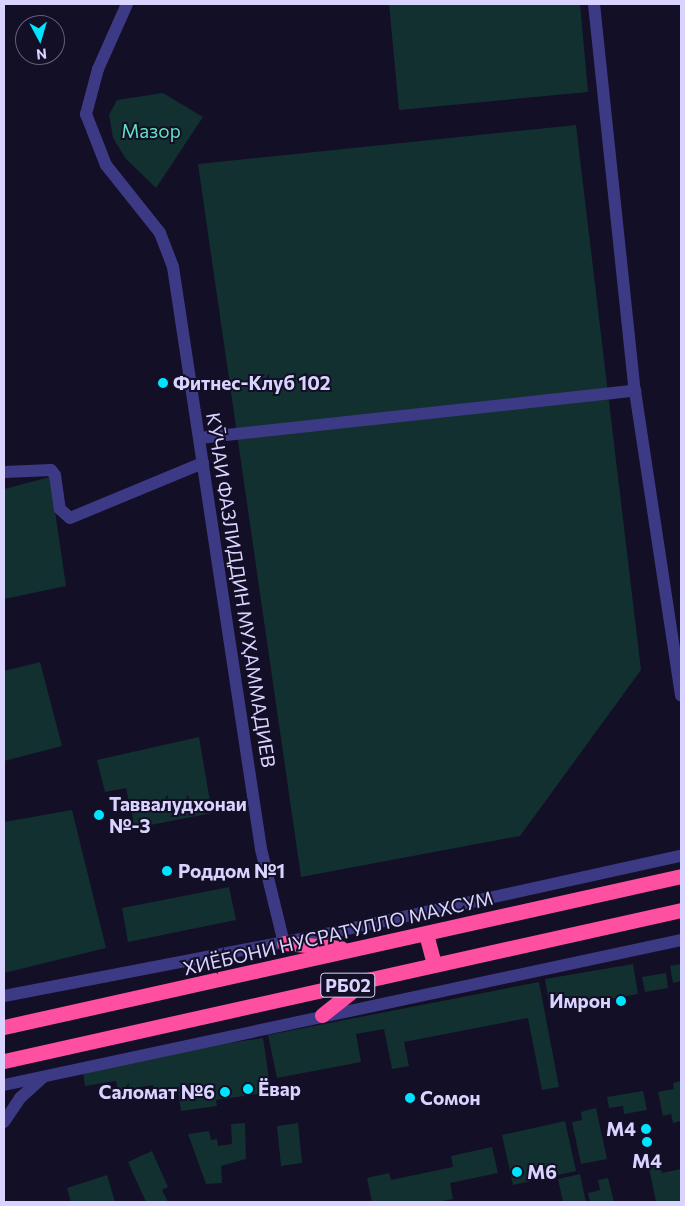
<!DOCTYPE html>
<html>
<head>
<meta charset="utf-8">
<style>
  body { margin:0 }
  #map { position:relative; width:685px; height:1206px; overflow:hidden; background:#130f26; font-family:Commissioner,sans-serif }
  div>[style] { position:absolute }
  [style*='--x'] { left:calc(var(--x)*1px); top:calc(var(--y)*1px); width:calc(var(--w)*1px); rotate:calc(var(--a)*1deg) }
  .green>* { inset:0; background:#12302f }
  .minor>* { height:12px; margin:-6px; padding:0 6px; transform-origin:6px; border-radius:6px; background:#3d3a85 }
  .highway>* { height:15px; margin:-7.5px; padding:0 7.5px; transform-origin:7.5px; border-radius:7.5px; background:#ff4fa3 }
  .dots>* { width:14px; height:14px; translate:-50% -50%; box-sizing:border-box; border:2px solid #130f26; border-radius:50% }
  span { translate:-50% -50%; white-space:nowrap; text-align:center; line-height:1.15; -webkit-text-stroke:4px #130f26; paint-order:stroke }
  .shield-label span { padding:1px 4px; background:#130f26; border:1px solid; border-radius:4px; -webkit-text-stroke-width:0 }
  .shield-label { font-size:18px; color:#d9d4ff; font-weight:700 }
  .park-label { font-size:19px; color:#5fe0c0 }
  .poi-label { font-size:19px; color:#d9d4ff; font-weight:700 }
  .left { translate:0 -50%; text-align:left }
  .right { translate:-100% -50%; text-align:right }
  .street-label { font-size:19px; color:#d9d4ff }
  .frame { position:absolute; inset:0; border:5px solid #d9d4ff; pointer-events:none }
  .north { position:absolute; left:15px; top:15px; width:50px; height:50px; box-sizing:border-box; background:#130f26; border:1px solid #625e7d; border-radius:50%; rotate:174deg; font-size:14px; font-weight:700; line-height:20px; text-align:center; color:#d9d4ff }
  .north::after { content:''; display:block; margin:auto; width:18px; height:22px; background:#00e5ff; clip-path:polygon(50% 0,100% 100%,50% 72%,0 100%) }
</style>
</head>
<body>
<div id="map">
  <div class="green">
    <i style="clip-path:polygon(389px 4px,580px 4px,588px 92px,399px 110px)"></i>
    <i style="clip-path:polygon(163px 93px,203px 117px,156px 188px,126px 159px,113px 138px,109px 115px,117px 100px)"></i>
    <i style="clip-path:polygon(576px 125px,641px 670px,520px 836px,301px 877px,198px 164px)"></i>
    <i style="clip-path:polygon(50px 477px,66px 586px,4px 599px,4px 489px)"></i>
    <i style="clip-path:polygon(40px 662px,62px 746px,4px 761px,4px 671px)"></i>
    <i style="clip-path:polygon(199px 737px,212px 813px,135px 828px,126px 788px,105px 792px,97px 760px)"></i>
    <i style="clip-path:polygon(72px 810px,106px 948px,4px 973px,4px 822px)"></i>
    <i style="clip-path:polygon(229px 887px,236px 920px,128px 942px,122px 908px)"></i>
    <i style="clip-path:polygon(633px 964px,638px 994px,550px 1009px,545px 979px)"></i>
    <i style="clip-path:polygon(681px 964px,681px 981px,673px 983px,670px 966px)"></i>
    <i style="clip-path:polygon(666px 973px,668px 988px,645px 992px,642px 977px)"></i>
    <i style="clip-path:polygon(539px 982px,559px 1087px,542px 1090px,528px 1018px,404px 1042px,409px 1066px,392px 1069px,384px 1029px,356px 1034px,361px 1062px,277px 1078px,268px 1035px)"></i>
    <i style="clip-path:polygon(263px 1038px,271px 1092px,216px 1100px,217px 1106px,181px 1111px,178px 1091px,154px 1094px,153px 1085px,118px 1091px,116px 1081px,85px 1086px,82px 1065px)"></i>
    <i style="clip-path:polygon(681px 1081px,681px 1121px,673px 1123px,671px 1114px,663px 1116px,658px 1092px,674px 1089px,673px 1083px)"></i>
    <i style="clip-path:polygon(643px 1091px,647px 1110px,624px 1114px,623px 1106px,609px 1108px,607px 1097px)"></i>
    <i style="clip-path:polygon(596px 1108px,607px 1159px,581px 1164px,572px 1122px,582px 1120px,581px 1112px)"></i>
    <i style="clip-path:polygon(565px 1121px,576px 1171px,513px 1185px,502px 1135px)"></i>
    <i style="clip-path:polygon(245px 1123px,246px 1159px,221px 1166px,222px 1183px,206px 1184px,188px 1134px,209px 1131px,211px 1140px,217px 1139px,218px 1146px,232px 1144px,231px 1124px)"></i>
    <i style="clip-path:polygon(298px 1123px,302px 1163px,281px 1166px,277px 1126px)"></i>
    <i style="clip-path:polygon(492px 1147px,498px 1173px,450px 1183px,453px 1199px,438px 1202px,372px 1202px,367px 1178px,389px 1173px,391px 1180px,453px 1167px,451px 1156px)"></i>
    <i style="clip-path:polygon(152px 1151px,168px 1187px,162px 1190px,168px 1202px,146px 1202px,128px 1162px)"></i>
    <i style="clip-path:polygon(660px 1166px,662px 1173px,681px 1169px,681px 1202px,656px 1202px,649px 1168px)"></i>
    <i style="clip-path:polygon(580px 1174px,586px 1202px,563px 1202px,558px 1179px)"></i>
    <i style="clip-path:polygon(107px 1175px,115px 1202px,71px 1202px,67px 1188px)"></i>
    <i style="clip-path:polygon(608px 1178px,614px 1202px,590px 1202px,588px 1193px,600px 1190px,598px 1180px)"></i>
  </div>
  <div class="minor">
    <i style="--x:127;--y:4;--w:71;--a:114"></i>
    <i style="--x:98;--y:69;--w:47;--a:104.9"></i>
    <i style="--x:86;--y:114;--w:55;--a:68.6"></i>
    <i style="--x:106;--y:165;--w:87;--a:51.5"></i>
    <i style="--x:160;--y:233;--w:36;--a:69"></i>
    <i style="--x:173;--y:267;--w:589;--a:81.4"></i>
    <i style="--x:261;--y:849;--w:97;--a:76.3"></i>
    <i style="--x:594;--y:4;--w:389;--a:84"></i>
    <i style="--x:635;--y:391;--w:308;--a:81.4"></i>
    <i style="--x:199;--y:438;--w:439;--a:-6.2"></i>
    <i style="--x:4;--y:472;--w:47;--a:-2.4"></i>
    <i style="--x:51;--y:470;--w:6;--a:51"></i>
    <i style="--x:55;--y:475;--w:34;--a:82"></i>
    <i style="--x:60;--y:509;--w:13;--a:42"></i>
    <i style="--x:70;--y:518;--w:144;--a:-22.5"></i>
    <i style="--x:4;--y:996;--w:318;--a:-10.9"></i>
    <i style="--x:316;--y:936;--w:374;--a:-12.4"></i>
    <i style="--x:4;--y:1085;--w:692;--a:-12.09"></i>
    <i style="--x:4;--y:1122;--w:29;--a:-56"></i>
    <i style="--x:20;--y:1098;--w:31;--a:-42"></i>
  </div>
  <div class="highway">
    <i style="--x:426;--y:934;--w:31;--a:75"></i>
    <i style="--x:284;--y:943;--w:57;--a:5"></i>
    <i style="--x:322;--y:1015;--w:50;--a:-38.5"></i>
    <i style="--x:4;--y:1027;--w:694;--a:-12.57"></i>
    <i style="--x:4;--y:1061;--w:694;--a:-12.57"></i>
  </div>
  <div class="dots">
    <i style="left:163px;top:383px;background:#00e5ff"></i>
    <i style="left:99px;top:815px;background:#00e5ff"></i>
    <i style="left:167px;top:871px;background:#00e5ff"></i>
    <i style="left:621px;top:1001px;background:#00e5ff"></i>
    <i style="left:248px;top:1089px;background:#00e5ff"></i>
    <i style="left:225px;top:1092px;background:#00e5ff"></i>
    <i style="left:410px;top:1098px;background:#00e5ff"></i>
    <i style="left:646px;top:1129px;background:#00e5ff"></i>
    <i style="left:647px;top:1142px;background:#00e5ff"></i>
    <i style="left:517px;top:1172px;background:#00e5ff"></i>
  </div>
  <div class="shield-label">
    <span style="left:348px;top:985px">РБ02</span>
  </div>
  <div class="park-label">
    <span style="left:151px;top:131px">Мазор</span>
  </div>
  <div class="poi-label">
    <span class="left" style="left:173px;top:383px">Фитнес-Клуб 102</span>
    <span class="left" style="left:109px;top:815px">Таввалудхонаи<br>№-3</span>
    <span class="left" style="left:178px;top:871px">Роддом №1</span>
    <span class="right" style="left:611px;top:1001px">Имрон</span>
    <span class="left" style="left:258px;top:1089px">Ёвар</span>
    <span class="right" style="left:215px;top:1092px">Саломат №6</span>
    <span class="left" style="left:420px;top:1098px">Сомон</span>
    <span class="right" style="left:636px;top:1129px">М4</span>
    <span style="left:647px;top:1161px">M4</span>
    <span class="left" style="left:527px;top:1172px">М6</span>
  </div>
  <div class="street-label">
    <span style="left:241px;top:590px;rotate:81deg">КӮЧАИ ФАЗЛИДДИН МУҲАММАДИЕВ</span>
    <span style="left:338px;top:933px;rotate:-13deg">ХИЁБОНИ НУСРАТУЛЛО МАХСУМ</span>
  </div>
  <div class="frame"></div>
  <div class="north">N</div>
</div>
</body>
</html>
